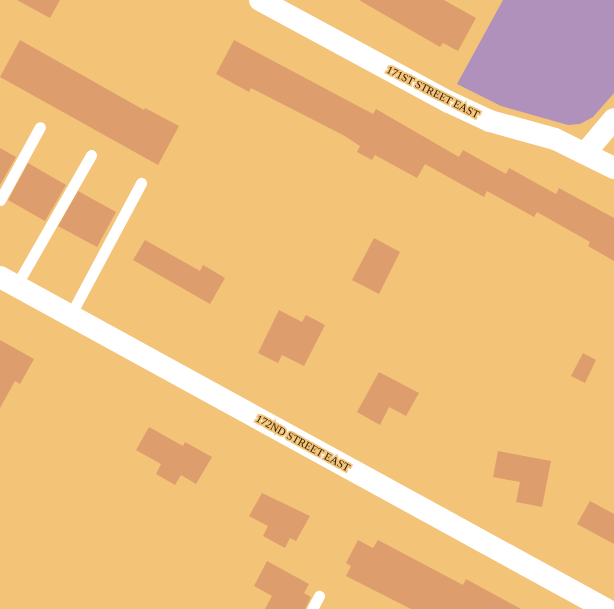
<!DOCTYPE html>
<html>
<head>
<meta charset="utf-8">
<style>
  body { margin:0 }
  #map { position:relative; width:614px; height:609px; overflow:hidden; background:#f3c378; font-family:"Times New Roman",serif }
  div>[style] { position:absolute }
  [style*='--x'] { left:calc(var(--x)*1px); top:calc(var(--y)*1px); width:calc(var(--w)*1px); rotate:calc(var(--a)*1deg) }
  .green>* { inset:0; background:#b091bb }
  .building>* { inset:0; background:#dd9d6c }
  .service>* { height:11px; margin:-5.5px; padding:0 5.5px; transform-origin:5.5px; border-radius:5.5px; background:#fff }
  .minor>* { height:22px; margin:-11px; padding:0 11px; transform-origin:11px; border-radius:11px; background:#fff }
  span { translate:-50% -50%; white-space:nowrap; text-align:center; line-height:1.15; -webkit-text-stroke:3.5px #f3c378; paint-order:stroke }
  .street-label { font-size:11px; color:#281a03 }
</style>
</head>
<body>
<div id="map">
  <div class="green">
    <i style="clip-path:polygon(503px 0,614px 0,614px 93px,593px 117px,580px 124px,568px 125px,501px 106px,457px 84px)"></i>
  </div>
  <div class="building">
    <i style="clip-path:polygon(17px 0,60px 0,50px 18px)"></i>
    <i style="clip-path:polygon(359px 0,444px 0,476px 18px,458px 51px,443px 43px,440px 47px)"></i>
    <i style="clip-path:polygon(20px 40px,144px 110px,145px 108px,179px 126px,158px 165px,0 77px)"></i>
    <i style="clip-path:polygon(234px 40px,373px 114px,376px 109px,459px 157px,463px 150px,506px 174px,509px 168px,556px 194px,559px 188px,614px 218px,614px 261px,588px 246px,590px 242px,537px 212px,534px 217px,487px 191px,484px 197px,425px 164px,417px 178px,375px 155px,372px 160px,357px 152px,360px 146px,343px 135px,251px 88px,249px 92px,216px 74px)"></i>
    <i style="clip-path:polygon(0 148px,16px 157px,0 185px)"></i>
    <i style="clip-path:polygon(28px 163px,66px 185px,45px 221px,8px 200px)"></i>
    <i style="clip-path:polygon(78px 191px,116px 212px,97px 247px,58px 226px)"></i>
    <i style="clip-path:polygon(374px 238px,400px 252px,379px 294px,352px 280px)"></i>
    <i style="clip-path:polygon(145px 240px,200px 271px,203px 265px,225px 278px,210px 304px,133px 260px)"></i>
    <i style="clip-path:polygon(279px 310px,302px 322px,306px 315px,325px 325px,304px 366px,282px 355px,278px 363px,258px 353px)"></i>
    <i style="clip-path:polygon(0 340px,34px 359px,20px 384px,15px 381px,0 408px)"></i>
    <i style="clip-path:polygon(583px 353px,596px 360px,585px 383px,571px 376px)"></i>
    <i style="clip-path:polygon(379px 372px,419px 393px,406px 416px,389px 407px,380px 425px,357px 412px)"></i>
    <i style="clip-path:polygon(149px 427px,183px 446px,185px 442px,212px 457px,196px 484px,181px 475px,175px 485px,156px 474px,161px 464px,136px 450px)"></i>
    <i style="clip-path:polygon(498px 451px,551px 461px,542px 507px,516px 502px,520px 482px,493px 477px)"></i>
    <i style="clip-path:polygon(262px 493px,310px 516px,296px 541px,290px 538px,285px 548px,263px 536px,268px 526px,249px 516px)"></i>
    <i style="clip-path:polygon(590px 501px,614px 514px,614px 544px,577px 524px)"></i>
    <i style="clip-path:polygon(358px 540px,373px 548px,378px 540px,463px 585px,466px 579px,521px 609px,411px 609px,346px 576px,351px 566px,346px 563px)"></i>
    <i style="clip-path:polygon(267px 561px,309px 584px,304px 593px,311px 597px,305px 609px,265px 609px,272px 596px,254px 586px)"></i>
  </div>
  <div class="service">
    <i style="--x:0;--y:200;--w:83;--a:-61.3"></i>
    <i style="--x:16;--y:286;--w:151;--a:-60.2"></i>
    <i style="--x:70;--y:316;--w:151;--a:-61.9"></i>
    <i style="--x:312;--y:609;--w:15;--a:-62"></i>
  </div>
  <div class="minor">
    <i style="--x:260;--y:0;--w:215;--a:28.4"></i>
    <i style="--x:449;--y:102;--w:45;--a:24.9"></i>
    <i style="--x:490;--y:121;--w:67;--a:15.5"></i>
    <i style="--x:555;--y:139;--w:66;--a:26.2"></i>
    <i style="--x:586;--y:152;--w:43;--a:-49.7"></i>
    <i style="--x:0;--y:277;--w:691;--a:28.72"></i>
  </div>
  <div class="street-label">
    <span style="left:433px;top:92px;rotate:27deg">171ST STREET EAST</span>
    <span style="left:303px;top:443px;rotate:29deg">172ND STREET EAST</span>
  </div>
</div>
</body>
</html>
